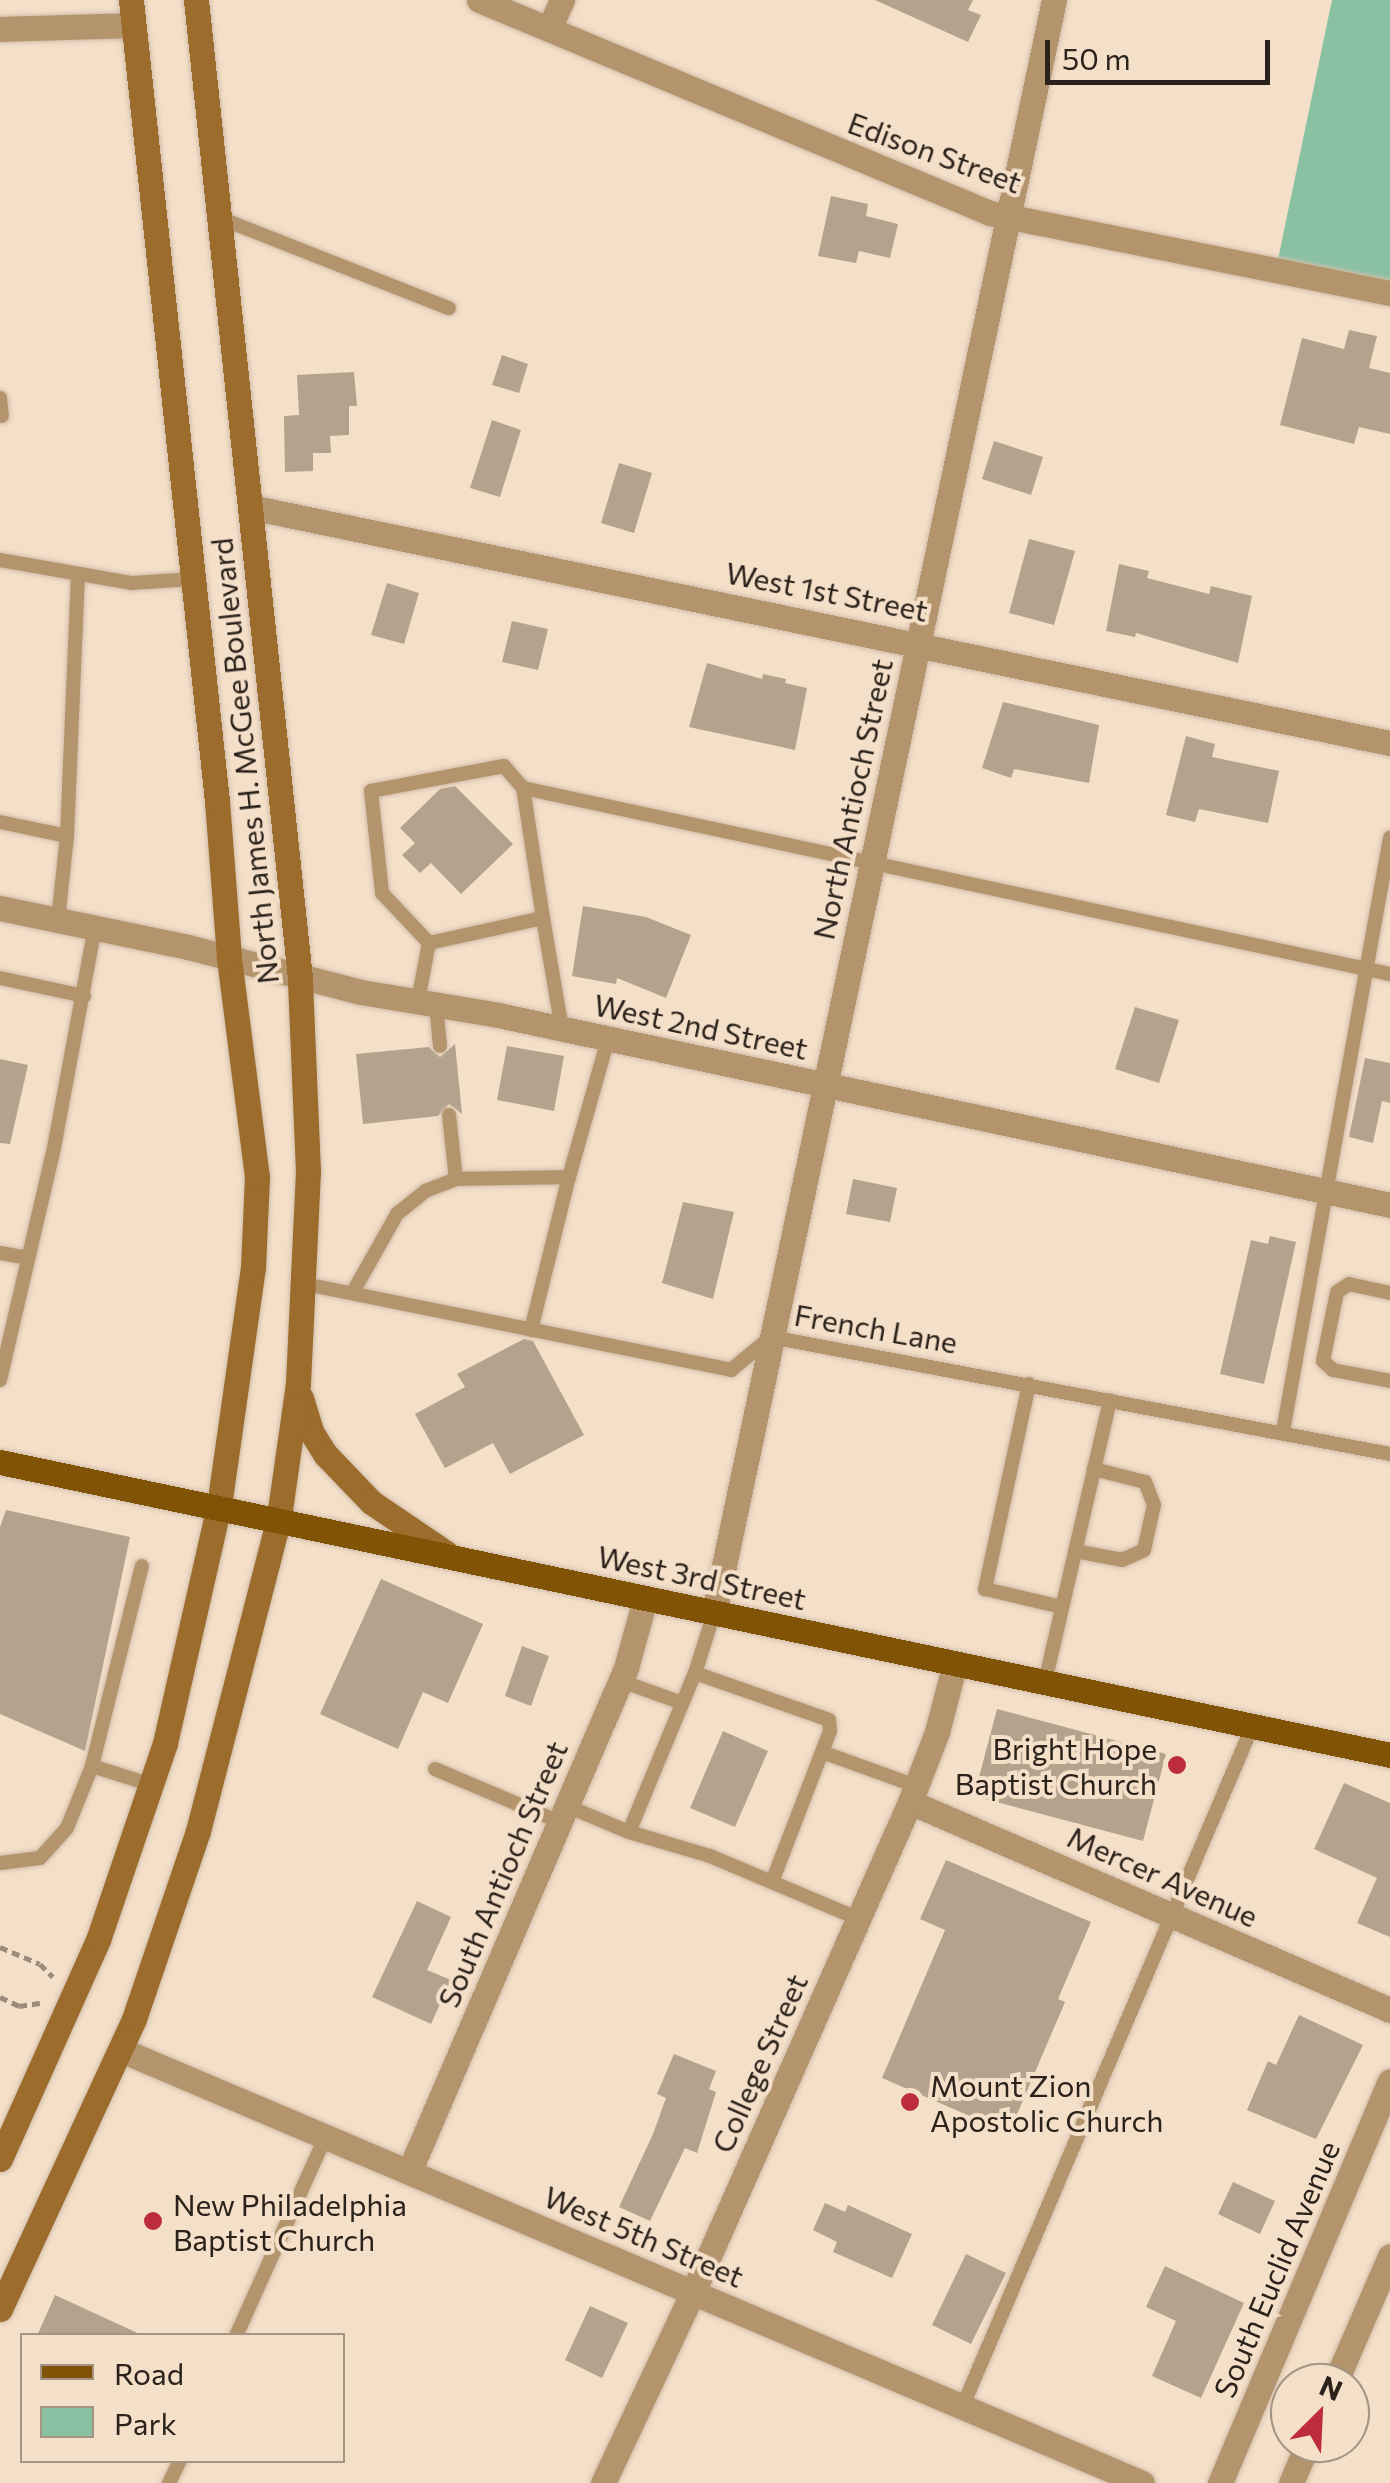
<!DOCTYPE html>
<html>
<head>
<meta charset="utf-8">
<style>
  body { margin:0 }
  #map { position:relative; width:1390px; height:2483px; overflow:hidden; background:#f4dfc9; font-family:Commissioner,sans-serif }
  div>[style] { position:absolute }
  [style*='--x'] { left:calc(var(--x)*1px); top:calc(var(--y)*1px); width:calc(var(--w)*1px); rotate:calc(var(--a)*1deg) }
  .green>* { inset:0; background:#8ac1a3 }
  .building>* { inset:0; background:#b5a28d }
  .path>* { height:5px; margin-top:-2.5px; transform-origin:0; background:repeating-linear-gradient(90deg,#9a8b7b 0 8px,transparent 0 13px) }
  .roads { filter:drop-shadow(0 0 2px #d0bdaa) drop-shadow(0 0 2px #d0bdaa) }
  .service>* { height:14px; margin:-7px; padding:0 7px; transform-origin:7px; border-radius:7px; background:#b4946c }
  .minor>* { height:25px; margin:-12.5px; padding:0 12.5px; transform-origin:12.5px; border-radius:12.5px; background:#b4946c }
  .secondary>* { height:25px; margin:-12.5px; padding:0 12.5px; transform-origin:12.5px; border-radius:12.5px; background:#9b6c2b }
  .primary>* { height:25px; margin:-12.5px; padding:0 12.5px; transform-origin:12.5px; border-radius:12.5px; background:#815307 }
  .dots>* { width:28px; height:28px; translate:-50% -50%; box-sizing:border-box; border:5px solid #f4dfc9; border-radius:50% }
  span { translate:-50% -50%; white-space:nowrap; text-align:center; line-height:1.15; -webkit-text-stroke:8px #f4dfc9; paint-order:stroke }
  .street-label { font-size:30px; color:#2b231b }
  .poi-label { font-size:30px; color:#2b231b }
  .right { translate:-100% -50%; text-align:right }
  .left { translate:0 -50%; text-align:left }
  .legend { position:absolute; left:20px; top:2333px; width:325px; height:130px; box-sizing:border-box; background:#f4dfc9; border:2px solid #a49483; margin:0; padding:12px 18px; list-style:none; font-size:30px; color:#2b231b }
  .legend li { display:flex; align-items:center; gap:20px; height:50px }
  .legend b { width:50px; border:2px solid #a49483 }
  .north { position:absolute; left:1270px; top:2363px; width:100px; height:100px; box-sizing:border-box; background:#f4dfc9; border:2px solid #a49483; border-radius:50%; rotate:24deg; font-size:28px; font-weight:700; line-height:40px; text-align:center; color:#2b231b }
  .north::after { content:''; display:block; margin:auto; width:35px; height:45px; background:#bd2c3c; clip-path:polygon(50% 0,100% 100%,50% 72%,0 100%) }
  .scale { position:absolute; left:1045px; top:40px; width:225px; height:45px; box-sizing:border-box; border:5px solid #2b231b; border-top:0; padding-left:12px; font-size:30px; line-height:35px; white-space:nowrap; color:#2b231b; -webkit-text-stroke:8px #f4dfc9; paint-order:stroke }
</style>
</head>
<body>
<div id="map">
  <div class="green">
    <i style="clip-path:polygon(1332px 0,1390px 0,1390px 293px,1276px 269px)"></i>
  </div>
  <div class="building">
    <i style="clip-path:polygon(875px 0,973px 0,968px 10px,981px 15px,968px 42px)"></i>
    <i style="clip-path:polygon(831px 196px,868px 204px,866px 216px,898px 224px,890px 258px,859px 251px,856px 263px,818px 256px)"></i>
    <i style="clip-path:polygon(1349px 330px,1377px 336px,1369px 368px,1390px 373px,1390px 434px,1359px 427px,1354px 444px,1280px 425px,1302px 338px,1344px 349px)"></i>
    <i style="clip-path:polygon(502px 355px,528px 364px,519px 393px,492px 385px)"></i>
    <i style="clip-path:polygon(354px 372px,357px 406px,349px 406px,349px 435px,330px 436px,331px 453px,313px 453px,313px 471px,285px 472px,284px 416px,299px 415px,297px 375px)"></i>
    <i style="clip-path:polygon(492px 420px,521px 430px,500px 497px,470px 488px)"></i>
    <i style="clip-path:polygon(994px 441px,1043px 457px,1031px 495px,982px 479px)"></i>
    <i style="clip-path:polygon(619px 463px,652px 473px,634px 533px,601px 523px)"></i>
    <i style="clip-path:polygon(1029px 539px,1075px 551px,1054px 625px,1009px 613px)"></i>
    <i style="clip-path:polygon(1119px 564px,1149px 571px,1147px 578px,1209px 594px,1211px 586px,1252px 596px,1238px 663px,1136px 633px,1135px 637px,1106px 631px)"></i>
    <i style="clip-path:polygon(387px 583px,419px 593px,404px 644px,371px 635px)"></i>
    <i style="clip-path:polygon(512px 621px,548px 629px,538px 670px,502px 662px)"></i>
    <i style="clip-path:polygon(707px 663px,762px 679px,763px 674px,786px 679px,785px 683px,807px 688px,795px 750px,689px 727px)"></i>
    <i style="clip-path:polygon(1003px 702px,1099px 725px,1089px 783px,1014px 769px,1011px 778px,982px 768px)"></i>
    <i style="clip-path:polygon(1186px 736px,1215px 744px,1212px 757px,1279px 771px,1268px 823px,1199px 809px,1195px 822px,1166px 815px)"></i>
    <i style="clip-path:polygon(455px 786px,513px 844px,461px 894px,431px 863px,420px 873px,402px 855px,415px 843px,400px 828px,440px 789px)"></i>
    <i style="clip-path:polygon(583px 906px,646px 917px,691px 935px,666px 998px,617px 978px,616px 984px,572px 976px)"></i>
    <i style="clip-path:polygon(1135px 1007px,1179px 1020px,1159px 1083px,1115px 1069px)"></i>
    <i style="clip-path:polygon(455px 1044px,462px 1114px,449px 1104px,438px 1116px,363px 1124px,356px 1054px,429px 1047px,440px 1057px)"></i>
    <i style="clip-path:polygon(507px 1046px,564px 1056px,554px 1111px,497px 1100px)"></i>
    <i style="clip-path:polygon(1365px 1058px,1390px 1063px,1390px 1103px,1382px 1101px,1373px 1143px,1349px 1137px)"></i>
    <i style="clip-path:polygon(0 1059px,28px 1065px,10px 1144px,0 1143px)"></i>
    <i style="clip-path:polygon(853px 1179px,897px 1188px,890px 1222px,846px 1214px)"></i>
    <i style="clip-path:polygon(683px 1202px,734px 1212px,713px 1299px,662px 1283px)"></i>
    <i style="clip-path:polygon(1270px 1236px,1296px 1242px,1264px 1384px,1220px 1374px,1251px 1240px,1268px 1244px)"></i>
    <i style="clip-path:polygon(524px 1339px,533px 1341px,584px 1435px,510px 1474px,493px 1443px,445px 1468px,415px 1414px,465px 1387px,457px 1374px)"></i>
    <i style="clip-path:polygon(6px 1510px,130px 1537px,85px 1751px,0 1714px,0 1527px)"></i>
    <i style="clip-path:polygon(381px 1579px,483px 1624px,448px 1703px,423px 1692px,398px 1749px,320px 1714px)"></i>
    <i style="clip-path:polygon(522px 1646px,549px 1656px,531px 1706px,505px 1696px)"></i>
    <i style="clip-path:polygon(997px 1709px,1166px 1754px,1143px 1841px,974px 1796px)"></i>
    <i style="clip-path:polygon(723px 1731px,768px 1751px,735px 1827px,690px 1808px)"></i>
    <i style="clip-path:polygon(1344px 1783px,1390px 1803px,1390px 1937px,1357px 1923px,1377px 1878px,1314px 1849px)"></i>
    <i style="clip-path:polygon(946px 1860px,1091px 1922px,1058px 1999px,1065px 2002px,1009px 2133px,882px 2078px,945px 1930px,920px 1919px)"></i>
    <i style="clip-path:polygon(417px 1901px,451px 1917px,427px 1970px,451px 1980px,431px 2024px,372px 1997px)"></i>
    <i style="clip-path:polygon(1299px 2015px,1363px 2045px,1316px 2139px,1247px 2110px,1268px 2061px,1276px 2065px)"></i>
    <i style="clip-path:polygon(674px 2054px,716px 2071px,709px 2089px,716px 2092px,697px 2153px,685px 2148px,650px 2221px,619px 2207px,653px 2134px,666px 2098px,657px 2094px)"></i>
    <i style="clip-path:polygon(1233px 2182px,1275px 2201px,1260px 2234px,1218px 2214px)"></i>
    <i style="clip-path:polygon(825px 2203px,845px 2212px,848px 2205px,912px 2234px,892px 2278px,833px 2252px,837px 2242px,813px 2230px)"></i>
    <i style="clip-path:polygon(966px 2254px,1006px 2273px,971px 2344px,932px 2325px)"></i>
    <i style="clip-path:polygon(1165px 2266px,1244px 2303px,1201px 2398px,1152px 2376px,1176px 2321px,1146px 2307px)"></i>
    <i style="clip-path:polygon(55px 2295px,144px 2336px,37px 2336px)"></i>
    <i style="clip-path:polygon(590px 2306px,628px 2323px,602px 2378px,565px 2360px)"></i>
  </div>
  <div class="path">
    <i style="--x:0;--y:1947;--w:43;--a:23"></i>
    <i style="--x:40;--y:1964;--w:18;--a:45"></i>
    <i style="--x:0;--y:1997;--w:21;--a:25"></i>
    <i style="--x:19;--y:2006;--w:21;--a:-8"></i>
  </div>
  <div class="roads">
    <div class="service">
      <i style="--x:220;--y:218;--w:246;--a:21.5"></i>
      <i style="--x:0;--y:398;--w:18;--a:84"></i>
      <i style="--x:0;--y:560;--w:134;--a:9.9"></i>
      <i style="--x:132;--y:583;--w:61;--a:-3.8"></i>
      <i style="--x:523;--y:788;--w:887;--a:12.11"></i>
      <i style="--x:0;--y:822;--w:68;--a:11.8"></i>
      <i style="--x:67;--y:836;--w:84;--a:96.1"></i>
      <i style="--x:67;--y:836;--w:262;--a:-87.6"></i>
      <i style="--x:543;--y:918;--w:132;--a:-98.7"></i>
      <i style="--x:523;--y:788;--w:29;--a:-131"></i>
      <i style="--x:504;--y:766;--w:135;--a:169.4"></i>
      <i style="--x:371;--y:791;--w:103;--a:83.8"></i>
      <i style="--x:382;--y:893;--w:69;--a:46.8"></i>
      <i style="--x:429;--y:943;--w:117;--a:-12.4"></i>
      <i style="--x:543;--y:918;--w:113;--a:80.3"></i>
      <i style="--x:0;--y:978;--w:86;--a:12.1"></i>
      <i style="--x:418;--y:1001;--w:59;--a:-79.3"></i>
      <i style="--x:436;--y:1005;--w:41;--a:84.4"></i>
      <i style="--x:449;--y:1115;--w:64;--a:83.8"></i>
      <i style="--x:0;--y:1253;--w:27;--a:10"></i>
      <i style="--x:305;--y:1284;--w:435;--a:11.4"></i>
      <i style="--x:731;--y:1370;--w:52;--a:-39.5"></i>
      <i style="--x:771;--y:1337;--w:630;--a:10.7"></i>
      <i style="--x:353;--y:1292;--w:90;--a:-60.6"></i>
      <i style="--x:397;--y:1214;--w:36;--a:-39"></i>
      <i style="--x:425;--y:1191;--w:33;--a:-21"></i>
      <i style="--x:456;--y:1179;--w:113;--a:-1"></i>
      <i style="--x:569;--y:1177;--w:143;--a:-74.2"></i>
      <i style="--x:1390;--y:1293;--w:42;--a:-167.6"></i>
      <i style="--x:1349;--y:1284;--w:14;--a:146"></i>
      <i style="--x:1337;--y:1292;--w:70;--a:101.5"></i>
      <i style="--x:1323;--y:1361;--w:13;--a:42"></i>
      <i style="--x:1333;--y:1370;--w:58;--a:10.9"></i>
      <i style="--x:531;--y:1330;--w:158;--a:-76.1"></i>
      <i style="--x:0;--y:1380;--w:238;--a:-76.9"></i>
      <i style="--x:54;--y:1148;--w:225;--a:-79.5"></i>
      <i style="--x:1029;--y:1384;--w:210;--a:102.1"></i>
      <i style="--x:985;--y:1589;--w:79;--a:13.2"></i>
      <i style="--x:1283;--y:1431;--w:603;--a:-79.77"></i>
      <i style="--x:1075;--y:1551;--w:48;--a:10.8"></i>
      <i style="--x:1122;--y:1560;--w:24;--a:-24"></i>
      <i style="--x:1144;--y:1550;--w:46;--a:-77.5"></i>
      <i style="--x:1154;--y:1505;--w:25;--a:-111"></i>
      <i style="--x:1145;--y:1482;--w:53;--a:-165.7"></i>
      <i style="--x:695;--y:1673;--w:142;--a:19.3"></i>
      <i style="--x:829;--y:1720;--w:11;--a:85"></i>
      <i style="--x:830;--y:1731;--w:162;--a:111"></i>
      <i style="--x:621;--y:1681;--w:65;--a:19.8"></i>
      <i style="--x:1045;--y:1682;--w:289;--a:-77"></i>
      <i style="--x:822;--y:1752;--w:100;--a:19.9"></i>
      <i style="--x:92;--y:1766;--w:63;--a:17.6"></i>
      <i style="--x:435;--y:1769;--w:136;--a:23"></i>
      <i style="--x:567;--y:1806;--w:67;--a:22.8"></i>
      <i style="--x:629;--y:1832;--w:84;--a:16.5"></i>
      <i style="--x:710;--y:1856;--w:162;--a:22.9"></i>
      <i style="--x:629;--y:1832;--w:172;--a:-67.5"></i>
      <i style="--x:695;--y:1673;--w:63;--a:-72.4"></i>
      <i style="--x:0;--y:1863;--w:40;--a:-7.1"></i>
      <i style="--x:40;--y:1858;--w:40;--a:-48"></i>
      <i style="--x:67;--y:1828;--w:67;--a:-68"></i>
      <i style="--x:92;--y:1766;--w:206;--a:-76"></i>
      <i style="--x:236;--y:2336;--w:217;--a:-65.8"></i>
      <i style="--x:962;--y:2408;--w:740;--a:-66.93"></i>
      <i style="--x:169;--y:2483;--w:25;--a:-64"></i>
    </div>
    <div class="minor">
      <i style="--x:479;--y:0;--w:554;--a:22.63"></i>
      <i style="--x:990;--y:213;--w:408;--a:11.3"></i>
      <i style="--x:0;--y:29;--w:133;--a:-1.7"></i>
      <i style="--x:549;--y:29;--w:32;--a:-66"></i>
      <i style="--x:250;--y:507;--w:1164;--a:11.7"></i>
      <i style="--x:0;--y:908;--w:192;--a:11.7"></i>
      <i style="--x:188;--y:947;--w:179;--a:14.6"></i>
      <i style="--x:361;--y:992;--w:139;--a:9.5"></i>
      <i style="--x:498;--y:1015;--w:912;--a:12.02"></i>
      <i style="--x:714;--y:1613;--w:1648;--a:-78.1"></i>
      <i style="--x:910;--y:1802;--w:523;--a:23.43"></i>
      <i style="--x:121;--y:2050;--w:1109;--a:22.98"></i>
      <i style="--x:409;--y:2172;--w:549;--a:-66.71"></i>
      <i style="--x:626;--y:1668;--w:72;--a:-74.6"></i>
      <i style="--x:1335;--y:2383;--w:138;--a:-66.6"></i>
      <i style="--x:603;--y:2483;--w:211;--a:-64.8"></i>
      <i style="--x:693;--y:2292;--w:536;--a:-66.11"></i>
      <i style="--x:910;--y:1802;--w:75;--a:-68.9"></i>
      <i style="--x:937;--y:1732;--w:71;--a:-75.4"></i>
      <i style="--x:1220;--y:2483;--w:436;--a:-67.1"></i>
      <i style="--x:1291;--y:2483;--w:43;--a:-67"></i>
    </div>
    <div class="secondary">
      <i style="--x:301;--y:1398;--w:37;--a:73"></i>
      <i style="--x:312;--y:1433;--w:26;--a:58"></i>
      <i style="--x:326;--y:1455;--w:65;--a:46.2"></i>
      <i style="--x:371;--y:1502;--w:91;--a:34.2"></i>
      <i style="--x:0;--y:2159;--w:240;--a:-65.9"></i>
      <i style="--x:98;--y:1940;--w:208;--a:-71.2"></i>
      <i style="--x:165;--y:1743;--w:243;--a:-77.2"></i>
      <i style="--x:219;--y:1506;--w:240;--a:-81.9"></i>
      <i style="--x:253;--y:1268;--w:91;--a:-87.5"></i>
      <i style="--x:257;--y:1177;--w:222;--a:-97.3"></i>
      <i style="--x:229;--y:957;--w:156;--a:-94.4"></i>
      <i style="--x:217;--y:801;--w:806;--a:-96.13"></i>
      <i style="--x:0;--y:2309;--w:319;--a:-65.2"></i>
      <i style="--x:134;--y:2019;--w:199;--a:-71.2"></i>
      <i style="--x:198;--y:1831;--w:324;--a:-75.5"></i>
      <i style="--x:279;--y:1517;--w:135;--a:-81.9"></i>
      <i style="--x:298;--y:1383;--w:211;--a:-87.3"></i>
      <i style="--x:308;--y:1172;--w:194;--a:-92.4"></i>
      <i style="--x:300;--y:978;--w:984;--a:-96.07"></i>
    </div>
    <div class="primary">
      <i style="--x:0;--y:1462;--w:1421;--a:11.9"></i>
    </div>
  </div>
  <div class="dots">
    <i style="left:1177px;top:1765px;background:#bd2c3c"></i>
    <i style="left:910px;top:2102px;background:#bd2c3c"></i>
    <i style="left:153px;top:2221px;background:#bd2c3c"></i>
  </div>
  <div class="street-label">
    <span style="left:935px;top:152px;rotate:20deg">Edison Street</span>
    <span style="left:827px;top:591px;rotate:11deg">West 1st Street</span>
    <span style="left:244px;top:761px;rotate:-96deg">North James H. McGee Boulevard</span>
    <span style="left:852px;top:799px;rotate:-78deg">North Antioch Street</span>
    <span style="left:701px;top:1026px;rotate:12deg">West 2nd Street</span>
    <span style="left:876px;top:1328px;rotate:10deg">French Lane</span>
    <span style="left:702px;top:1577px;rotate:12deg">West 3rd Street</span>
    <span style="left:502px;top:1874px;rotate:-67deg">South Antioch Street</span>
    <span style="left:1163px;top:1876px;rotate:24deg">Mercer Avenue</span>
    <span style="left:759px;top:2063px;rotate:-66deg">College Street</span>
    <span style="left:644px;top:2236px;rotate:23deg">West 5th Street</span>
    <span style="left:1276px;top:2269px;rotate:-67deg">South Euclid Avenue</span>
  </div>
  <div class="poi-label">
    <span class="right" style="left:1157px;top:1765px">Bright Hope<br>Baptist Church</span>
    <span class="left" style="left:930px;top:2102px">Mount Zion<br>Apostolic Church</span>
    <span class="left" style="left:173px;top:2221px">New Philadelphia<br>Baptist Church</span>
  </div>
  <ul class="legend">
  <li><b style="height:12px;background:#815307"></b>Road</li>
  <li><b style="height:28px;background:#8ac1a3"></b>Park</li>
  </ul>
  <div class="north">N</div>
  <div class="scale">50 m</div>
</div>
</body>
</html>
